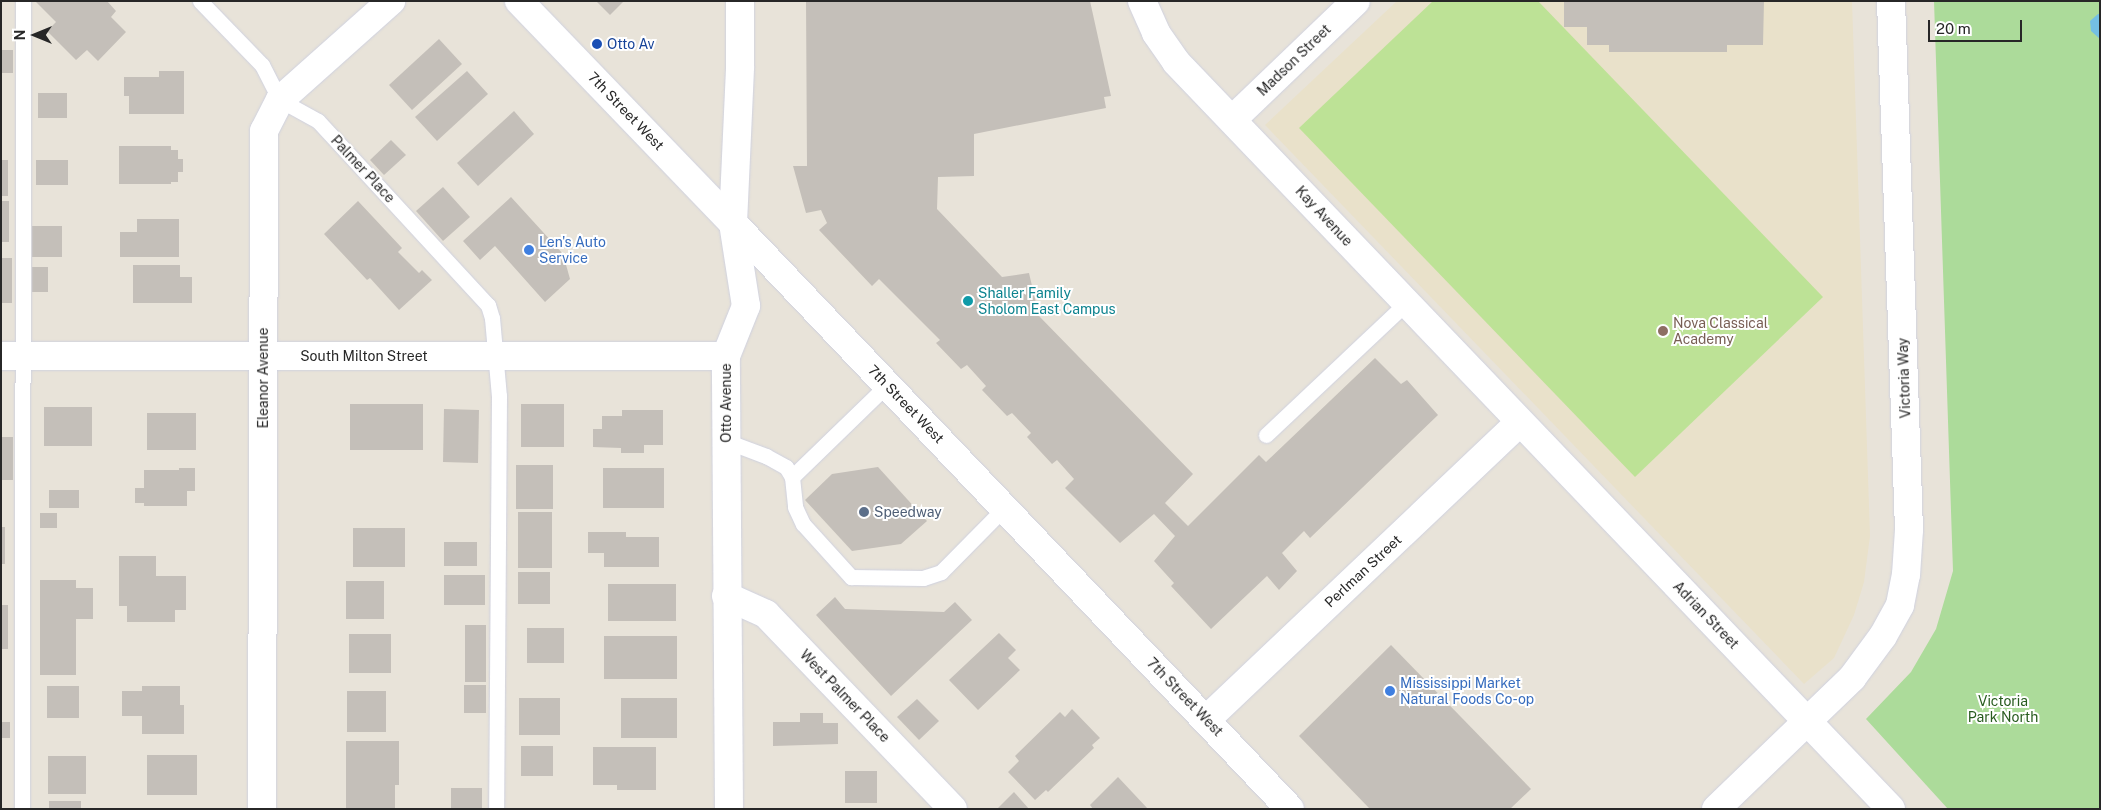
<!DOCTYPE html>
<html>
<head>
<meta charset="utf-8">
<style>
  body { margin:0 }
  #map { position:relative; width:2101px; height:810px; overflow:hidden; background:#e8e3d9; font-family:"Public Sans",sans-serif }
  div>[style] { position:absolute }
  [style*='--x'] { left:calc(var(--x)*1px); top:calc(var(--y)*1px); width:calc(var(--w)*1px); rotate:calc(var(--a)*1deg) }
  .education>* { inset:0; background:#e9e1ca }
  .green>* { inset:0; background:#acdb9a }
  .pitch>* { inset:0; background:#bde296 }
  .water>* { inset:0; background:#74bfe3 }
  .building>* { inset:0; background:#c4bfb9 }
  .roads { filter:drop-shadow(0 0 1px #cfd1df) drop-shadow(0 0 1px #cfd1df) }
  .lane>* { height:15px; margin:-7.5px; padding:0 7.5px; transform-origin:7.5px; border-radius:7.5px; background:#fff }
  .street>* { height:28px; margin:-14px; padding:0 14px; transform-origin:14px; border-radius:14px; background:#fff }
  .secondary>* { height:28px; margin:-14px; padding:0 14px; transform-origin:14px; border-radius:14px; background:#fff }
  .dots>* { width:14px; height:14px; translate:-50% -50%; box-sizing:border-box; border:2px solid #fff; border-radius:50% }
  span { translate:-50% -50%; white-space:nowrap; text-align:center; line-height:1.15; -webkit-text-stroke:4px #fff; paint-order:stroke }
  .transit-label { font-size:14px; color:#164399 }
  .left { translate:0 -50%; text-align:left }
  .street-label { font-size:14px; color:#272727 }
  .shop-label { font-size:14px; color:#366cbe }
  .culture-label { font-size:14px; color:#0d838f }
  .education-label { font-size:14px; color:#785e54 }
  .service-label { font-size:14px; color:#4e5e75 }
  .park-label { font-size:14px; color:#285c1f }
  .frame { position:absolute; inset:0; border:2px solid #272727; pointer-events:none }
  .north { position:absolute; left:10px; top:10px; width:50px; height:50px; -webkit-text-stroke:4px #fff; paint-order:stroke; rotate:270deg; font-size:14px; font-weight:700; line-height:20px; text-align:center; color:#272727 }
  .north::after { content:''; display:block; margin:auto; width:18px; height:22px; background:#272727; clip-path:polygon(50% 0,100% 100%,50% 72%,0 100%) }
  .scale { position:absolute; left:1928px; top:20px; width:94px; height:22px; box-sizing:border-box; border:2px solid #272727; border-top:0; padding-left:6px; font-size:15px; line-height:18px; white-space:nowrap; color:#272727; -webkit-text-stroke:4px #fff; paint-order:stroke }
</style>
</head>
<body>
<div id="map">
  <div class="education">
    <i style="clip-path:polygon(1397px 1px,1852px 1px,1870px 536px,1864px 582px,1854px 615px,1834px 658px,1804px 684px,1265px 125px)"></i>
  </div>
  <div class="green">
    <i style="clip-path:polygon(1934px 1px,2100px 1px,2100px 809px,1948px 809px,1866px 719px,1911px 672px,1936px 629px,1953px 571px)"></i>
  </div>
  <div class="pitch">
    <i style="clip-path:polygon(1433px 1px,1538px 1px,1823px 297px,1635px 477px,1299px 128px)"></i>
  </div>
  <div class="water">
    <i style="clip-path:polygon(2098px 14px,2100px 14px,2100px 39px,2091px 31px,2090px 21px)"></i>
  </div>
  <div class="building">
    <i style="clip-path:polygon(35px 1px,107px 1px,116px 11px,111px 17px,126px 32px,98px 61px,87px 50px,76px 60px,47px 31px,56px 22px)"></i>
    <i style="clip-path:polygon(596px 1px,624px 1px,610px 15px)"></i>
    <i style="clip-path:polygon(806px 1px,1090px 1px,1111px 96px,1104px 97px,1106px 108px,974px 134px,974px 176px,938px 177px,937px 209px,1002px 277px,1029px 273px,1039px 316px,1193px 474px,1165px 503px,1188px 526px,1259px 455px,1266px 462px,1375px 358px,1401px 384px,1407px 380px,1438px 415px,1310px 538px,1304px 531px,1282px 553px,1297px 571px,1279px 590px,1267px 576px,1211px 629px,1171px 586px,1174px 583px,1154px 561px,1175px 536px,1154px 514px,1120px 543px,1065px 488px,1074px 479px,1057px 460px,1052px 464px,1027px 437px,1031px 433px,1012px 413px,1007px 416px,982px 390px,986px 386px,967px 365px,961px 369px,936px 343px,940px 340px,879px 279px,872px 286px,819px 230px,827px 223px,821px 210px,806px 213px,793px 166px,807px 166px)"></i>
    <i style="clip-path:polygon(1564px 1px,1764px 1px,1763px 45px,1727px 45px,1727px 52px,1609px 52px,1609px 45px,1587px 45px,1587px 27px,1564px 27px)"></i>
    <i style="clip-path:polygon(439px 39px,462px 64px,412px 110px,389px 85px)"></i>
    <i style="clip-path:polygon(1px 50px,13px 50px,13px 73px,1px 73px)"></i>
    <i style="clip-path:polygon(159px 71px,184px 71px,184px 114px,129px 114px,129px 96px,124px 96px,124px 77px,159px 77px)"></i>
    <i style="clip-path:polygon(467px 71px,488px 94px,437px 141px,415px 117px)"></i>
    <i style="clip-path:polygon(38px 93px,67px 93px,67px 118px,38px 118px)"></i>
    <i style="clip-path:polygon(514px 111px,534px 134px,478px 186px,457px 163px)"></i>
    <i style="clip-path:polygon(391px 140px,406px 155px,384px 175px,370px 160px)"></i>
    <i style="clip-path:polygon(119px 146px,171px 146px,171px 150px,178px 150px,178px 159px,183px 159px,183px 172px,178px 172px,178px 182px,171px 182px,171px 184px,119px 184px)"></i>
    <i style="clip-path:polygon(1px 160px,8px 160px,8px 196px,1px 196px)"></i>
    <i style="clip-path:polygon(36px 160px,68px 160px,68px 185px,36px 185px)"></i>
    <i style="clip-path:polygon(443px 187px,470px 217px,443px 241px,416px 211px)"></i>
    <i style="clip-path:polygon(511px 197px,563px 254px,570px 279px,545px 302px,495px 246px,480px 260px,463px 241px)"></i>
    <i style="clip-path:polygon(1px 201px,9px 201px,9px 242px,1px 242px)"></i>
    <i style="clip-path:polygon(358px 201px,402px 248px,398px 252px,419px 273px,422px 270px,432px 280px,399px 310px,370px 278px,367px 280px,324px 234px)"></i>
    <i style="clip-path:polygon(137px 219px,179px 219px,179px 257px,120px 257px,120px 232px,137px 232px)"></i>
    <i style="clip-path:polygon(32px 226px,62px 226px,62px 257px,32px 257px)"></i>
    <i style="clip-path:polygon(1px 258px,12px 258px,12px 303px,1px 303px)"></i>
    <i style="clip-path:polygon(133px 265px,180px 265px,180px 277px,192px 277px,192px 303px,133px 303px)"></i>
    <i style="clip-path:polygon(32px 267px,48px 267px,48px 292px,32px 292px)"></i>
    <i style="clip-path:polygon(350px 404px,423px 404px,423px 450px,350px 450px)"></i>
    <i style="clip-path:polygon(521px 404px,564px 404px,564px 447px,521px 447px)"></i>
    <i style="clip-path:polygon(44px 407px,92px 407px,92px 446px,44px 446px)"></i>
    <i style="clip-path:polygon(444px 409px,479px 410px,478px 463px,443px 462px)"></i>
    <i style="clip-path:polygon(622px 410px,663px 410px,663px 445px,644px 445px,644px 453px,621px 453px,621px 448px,593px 447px,593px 429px,602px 429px,602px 416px,622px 416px)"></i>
    <i style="clip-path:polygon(147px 413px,196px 413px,196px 450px,147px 450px)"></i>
    <i style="clip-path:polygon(1px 437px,13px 437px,13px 480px,1px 480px)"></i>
    <i style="clip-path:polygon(516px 465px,553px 465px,553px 509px,516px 509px)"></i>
    <i style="clip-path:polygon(878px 467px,927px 521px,901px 544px,852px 551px,805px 500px,832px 474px)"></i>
    <i style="clip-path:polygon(179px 468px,195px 468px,195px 491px,187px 491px,187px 506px,144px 506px,144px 503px,135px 503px,135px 488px,144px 488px,144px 470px,179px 470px)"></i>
    <i style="clip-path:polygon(603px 468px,664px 468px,664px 508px,603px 508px)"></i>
    <i style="clip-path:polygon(49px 490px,79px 490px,79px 508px,49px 508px)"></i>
    <i style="clip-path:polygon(518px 512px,552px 512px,552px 568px,518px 568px)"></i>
    <i style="clip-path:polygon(40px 513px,57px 513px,57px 528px,40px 528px)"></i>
    <i style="clip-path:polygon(1px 527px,5px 527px,5px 564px,1px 564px)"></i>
    <i style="clip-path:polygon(353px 528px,405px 528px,405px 567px,353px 567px)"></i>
    <i style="clip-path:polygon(588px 532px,626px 532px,626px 537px,659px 537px,659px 567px,604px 567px,604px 553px,588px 553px)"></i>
    <i style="clip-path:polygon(444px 542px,477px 542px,477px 566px,444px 566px)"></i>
    <i style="clip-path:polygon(119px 556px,156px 556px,156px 576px,186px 576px,186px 610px,175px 610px,175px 622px,127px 622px,127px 606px,119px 606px)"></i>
    <i style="clip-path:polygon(518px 572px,550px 572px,550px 604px,518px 604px)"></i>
    <i style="clip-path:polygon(444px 575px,485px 575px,485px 605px,444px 605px)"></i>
    <i style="clip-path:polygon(40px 580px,76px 580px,76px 588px,93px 588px,93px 619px,76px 619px,76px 675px,40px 675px)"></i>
    <i style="clip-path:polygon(346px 581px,384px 581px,384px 619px,346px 619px)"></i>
    <i style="clip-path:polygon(608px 584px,676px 584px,676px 621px,608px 621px)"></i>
    <i style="clip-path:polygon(835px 597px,845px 609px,944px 612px,955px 602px,972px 620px,891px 696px,816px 615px)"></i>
    <i style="clip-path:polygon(1px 605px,8px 605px,8px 649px,1px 649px)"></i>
    <i style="clip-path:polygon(465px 625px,486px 625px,486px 682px,465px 682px)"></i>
    <i style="clip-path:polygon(527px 628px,564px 628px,564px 663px,527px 663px)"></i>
    <i style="clip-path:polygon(999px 633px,1016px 650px,1008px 658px,1020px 670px,978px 710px,949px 680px)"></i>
    <i style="clip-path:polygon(349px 634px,391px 634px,391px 673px,349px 673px)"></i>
    <i style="clip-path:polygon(604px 636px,677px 636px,677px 679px,604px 679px)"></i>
    <i style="clip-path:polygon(1391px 645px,1531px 789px,1510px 809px,1370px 809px,1299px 736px)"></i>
    <i style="clip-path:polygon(464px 685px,486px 685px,486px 713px,464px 713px)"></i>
    <i style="clip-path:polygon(47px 686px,79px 686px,79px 718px,47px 718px)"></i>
    <i style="clip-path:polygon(142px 686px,180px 686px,180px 705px,184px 705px,184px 734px,142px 734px,142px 716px,122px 716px,122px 691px,142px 691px)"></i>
    <i style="clip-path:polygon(347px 691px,386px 691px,386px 732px,347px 732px)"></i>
    <i style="clip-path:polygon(519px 698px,560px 698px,560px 735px,519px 735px)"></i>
    <i style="clip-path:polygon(621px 698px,677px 698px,677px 738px,621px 738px)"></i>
    <i style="clip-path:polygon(917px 699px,939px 721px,919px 740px,897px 717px)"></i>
    <i style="clip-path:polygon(1072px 709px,1100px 738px,1092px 745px,1094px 748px,1048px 792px,1046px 790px,1035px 800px,1008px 772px,1019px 761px,1015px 756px,1060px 712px,1065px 717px)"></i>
    <i style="clip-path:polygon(800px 713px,823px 713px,823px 723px,838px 723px,838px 744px,773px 746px,773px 722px,800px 722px)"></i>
    <i style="clip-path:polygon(1px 722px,10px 722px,10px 738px,1px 738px)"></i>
    <i style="clip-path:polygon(346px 741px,399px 741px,399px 785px,395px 785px,395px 809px,346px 809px)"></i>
    <i style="clip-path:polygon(521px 746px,553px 746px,553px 776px,521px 776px)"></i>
    <i style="clip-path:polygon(593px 747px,656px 747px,656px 790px,617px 790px,617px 785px,593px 785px)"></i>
    <i style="clip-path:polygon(147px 755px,197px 755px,197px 795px,147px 795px)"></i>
    <i style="clip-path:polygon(48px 756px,86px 756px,86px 794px,48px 794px)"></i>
    <i style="clip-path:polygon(845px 771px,877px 771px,877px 803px,845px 803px)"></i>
    <i style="clip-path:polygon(1118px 777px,1148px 809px,1093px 809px,1090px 805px)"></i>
    <i style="clip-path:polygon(451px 788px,482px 788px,482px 809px,451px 809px)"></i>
    <i style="clip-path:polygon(1014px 792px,1029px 809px,997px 809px)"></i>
    <i style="clip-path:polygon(49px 801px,81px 801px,81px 809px,49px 809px)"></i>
  </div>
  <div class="roads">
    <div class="lane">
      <i style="--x:200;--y:1;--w:89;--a:45.9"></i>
      <i style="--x:262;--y:65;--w:39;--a:63"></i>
      <i style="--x:280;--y:100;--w:43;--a:28.9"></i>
      <i style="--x:318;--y:121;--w:251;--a:47.3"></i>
      <i style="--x:488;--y:305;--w:14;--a:73"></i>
      <i style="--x:492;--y:318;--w:78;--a:84.9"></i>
      <i style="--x:499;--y:396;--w:413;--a:90.4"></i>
      <i style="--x:1266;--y:435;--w:192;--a:-43.3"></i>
      <i style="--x:726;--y:441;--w:43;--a:20.6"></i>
      <i style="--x:766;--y:456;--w:23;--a:29"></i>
      <i style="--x:786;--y:467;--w:12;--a:59"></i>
      <i style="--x:792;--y:477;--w:30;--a:84"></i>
      <i style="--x:795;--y:507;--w:19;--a:65"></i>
      <i style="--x:803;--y:524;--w:72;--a:47.8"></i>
      <i style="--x:851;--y:577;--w:72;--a:0.8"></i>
      <i style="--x:923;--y:578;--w:19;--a:-18"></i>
      <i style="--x:941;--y:572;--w:91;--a:-45.4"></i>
      <i style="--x:792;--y:477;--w:132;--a:-44.1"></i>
      <i style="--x:22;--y:809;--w:808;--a:-89.93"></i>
    </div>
    <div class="street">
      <i style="--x:1142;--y:1;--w:35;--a:66"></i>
      <i style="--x:1156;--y:33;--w:35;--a:55"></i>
      <i style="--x:1176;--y:62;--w:1034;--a:46.25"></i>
      <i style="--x:1233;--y:119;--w:170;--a:-43.8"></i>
      <i style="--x:1;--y:356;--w:725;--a:0"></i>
      <i style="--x:726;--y:596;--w:44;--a:24.2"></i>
      <i style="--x:766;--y:614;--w:270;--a:46.2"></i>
      <i style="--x:1207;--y:719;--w:430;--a:-43.5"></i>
      <i style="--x:262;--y:809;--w:678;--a:-89.83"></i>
      <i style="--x:264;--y:131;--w:35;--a:-63"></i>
      <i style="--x:280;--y:100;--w:149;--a:-41.7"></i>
      <i style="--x:729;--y:809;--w:453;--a:-90.4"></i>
      <i style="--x:726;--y:356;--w:54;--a:-68.2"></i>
      <i style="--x:746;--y:306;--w:84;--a:-98.9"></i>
      <i style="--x:1716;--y:809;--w:189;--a:-43.9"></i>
      <i style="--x:1852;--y:678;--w:52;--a:-53.6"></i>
      <i style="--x:1883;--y:636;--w:35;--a:-61"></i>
      <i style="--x:1900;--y:605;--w:31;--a:-79"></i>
      <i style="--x:1906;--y:575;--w:45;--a:-86.2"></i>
      <i style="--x:1909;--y:530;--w:529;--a:-91.95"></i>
    </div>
    <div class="secondary">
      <i style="--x:519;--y:1;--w:308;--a:46.1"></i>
      <i style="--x:733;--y:223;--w:808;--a:46.45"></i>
      <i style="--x:733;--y:223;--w:157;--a:-87.4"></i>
      <i style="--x:740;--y:66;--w:65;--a:-90"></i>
    </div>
  </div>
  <div class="dots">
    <i style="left:597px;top:44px;background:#1a4fb4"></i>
    <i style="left:529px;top:250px;background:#3f7fe0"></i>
    <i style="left:968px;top:301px;background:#0f9aa8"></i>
    <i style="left:1663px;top:331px;background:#8d6e63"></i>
    <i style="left:864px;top:512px;background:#5c6f8a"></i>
    <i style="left:1390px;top:691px;background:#3f7fe0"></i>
  </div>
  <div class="transit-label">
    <span class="left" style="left:607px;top:44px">Otto Av</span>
  </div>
  <div class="street-label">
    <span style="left:1294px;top:60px;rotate:-44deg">Madson Street</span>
    <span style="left:626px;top:111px;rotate:46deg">7th Street West</span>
    <span style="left:363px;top:169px;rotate:47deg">Palmer Place</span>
    <span style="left:1324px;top:216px;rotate:47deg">Kay Avenue</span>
    <span style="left:364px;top:356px">South Milton Street</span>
    <span style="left:263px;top:378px;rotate:-90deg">Eleanor Avenue</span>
    <span style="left:1904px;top:378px;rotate:-92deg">Victoria Way</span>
    <span style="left:726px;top:403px;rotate:-90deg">Otto Avenue</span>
    <span style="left:906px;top:404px;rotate:46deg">7th Street West</span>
    <span style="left:1363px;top:571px;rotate:-43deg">Perlman Street</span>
    <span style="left:1706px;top:615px;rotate:46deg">Adrian Street</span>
    <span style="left:845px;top:696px;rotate:46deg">West Palmer Place</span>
    <span style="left:1185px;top:697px;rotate:46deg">7th Street West</span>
  </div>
  <div class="shop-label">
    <span class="left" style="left:539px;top:250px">Len's Auto<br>Service</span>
    <span class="left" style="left:1400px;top:691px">Mississippi Market<br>Natural Foods Co-op</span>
  </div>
  <div class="culture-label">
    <span class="left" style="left:978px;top:301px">Shaller Family<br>Sholom East Campus</span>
  </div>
  <div class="education-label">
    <span class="left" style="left:1673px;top:331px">Nova Classical<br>Academy</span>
  </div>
  <div class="service-label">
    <span class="left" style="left:874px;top:512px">Speedway</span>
  </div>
  <div class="park-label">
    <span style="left:2003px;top:709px">Victoria<br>Park North</span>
  </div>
  <div class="frame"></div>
  <div class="north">N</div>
  <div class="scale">20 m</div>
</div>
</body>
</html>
